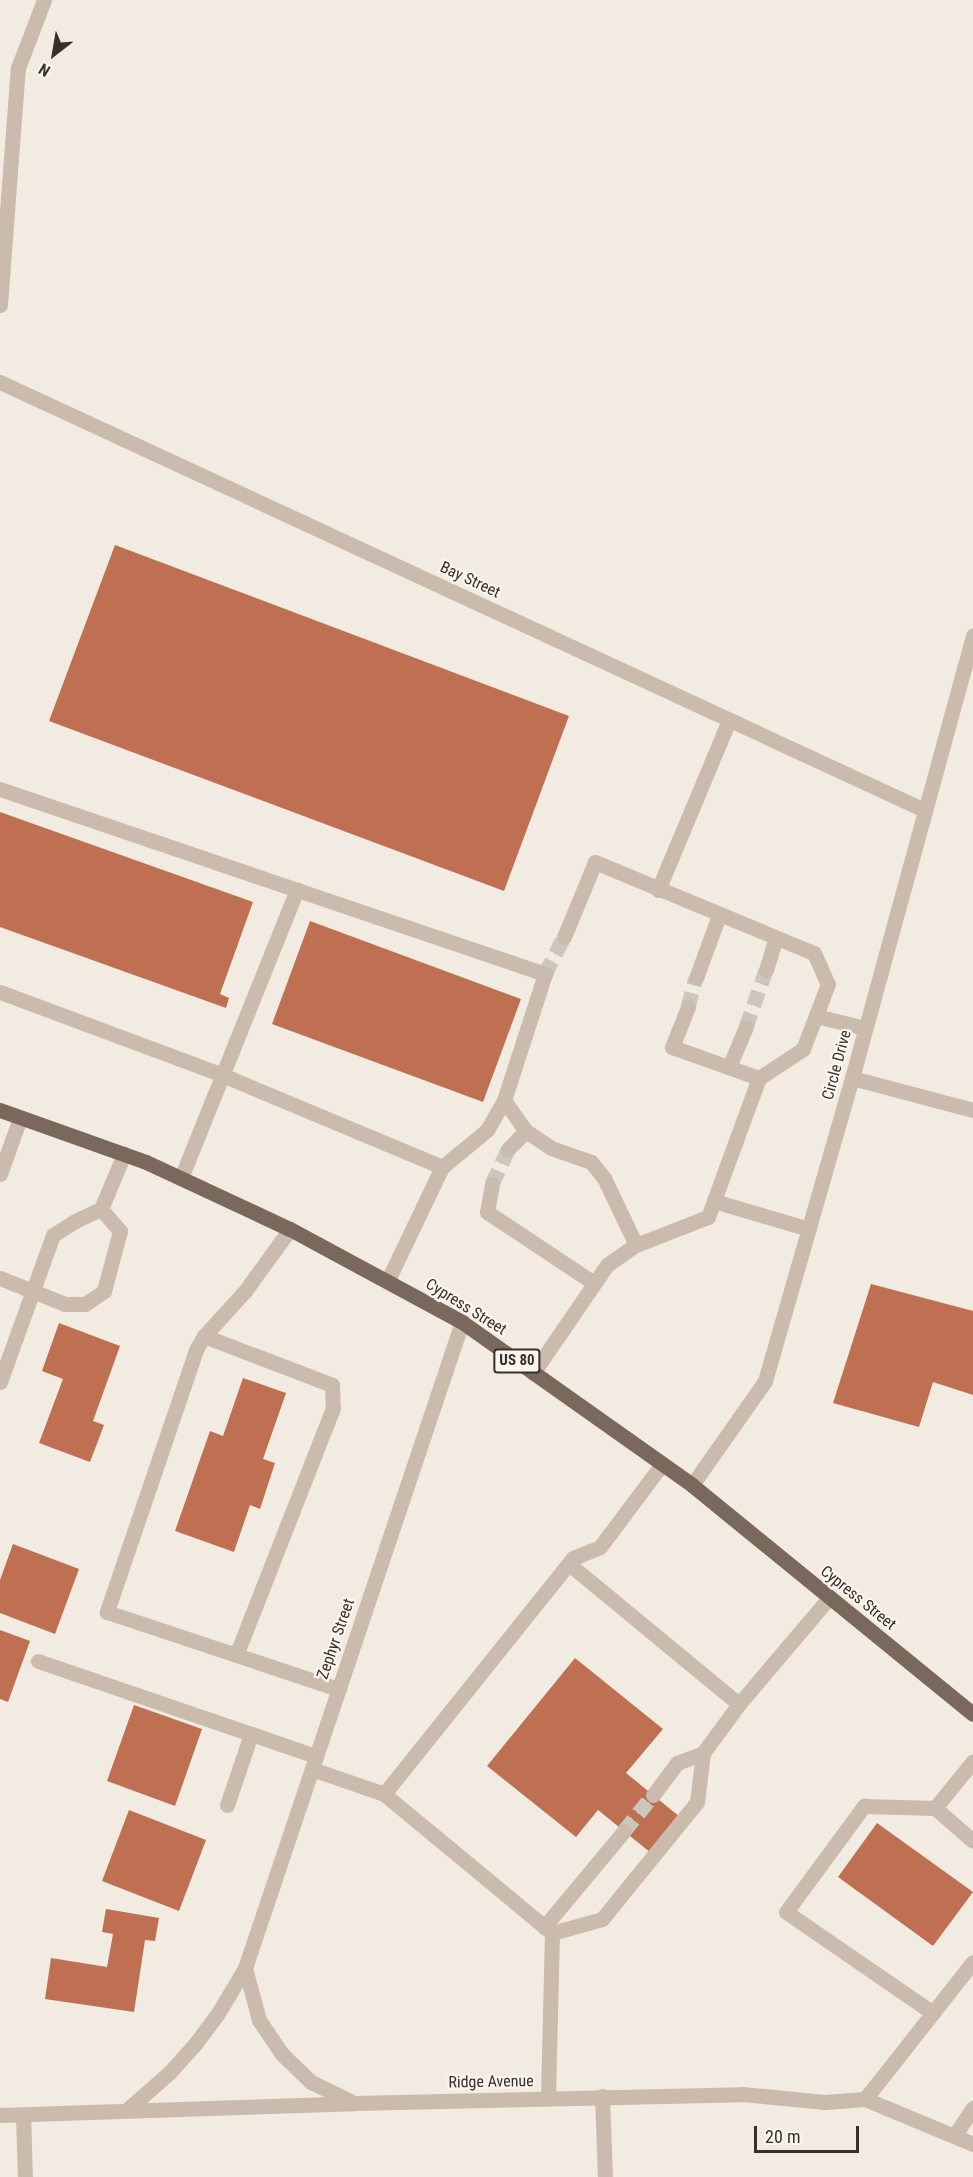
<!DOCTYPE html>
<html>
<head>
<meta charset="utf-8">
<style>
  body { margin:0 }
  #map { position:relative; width:973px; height:2177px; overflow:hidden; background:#f2ebe1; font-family:"Roboto Condensed",sans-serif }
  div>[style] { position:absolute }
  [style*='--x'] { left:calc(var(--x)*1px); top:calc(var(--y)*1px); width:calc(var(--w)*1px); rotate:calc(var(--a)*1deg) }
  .building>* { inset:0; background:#c07052 }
  .minor-tunnel>* { height:15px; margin-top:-7.5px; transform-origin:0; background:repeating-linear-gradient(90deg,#cdc6bd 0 15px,transparent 0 23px) }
  .minor>* { height:15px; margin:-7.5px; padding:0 7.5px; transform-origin:7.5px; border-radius:7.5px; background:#cabbad }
  .major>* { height:15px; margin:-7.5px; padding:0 7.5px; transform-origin:7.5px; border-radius:7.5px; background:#7a685d }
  span { translate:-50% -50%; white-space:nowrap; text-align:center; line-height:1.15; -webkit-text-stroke:4.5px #faf5ee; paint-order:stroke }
  .shield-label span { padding:2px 4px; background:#faf5ee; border:2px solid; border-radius:4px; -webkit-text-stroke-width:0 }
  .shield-label { font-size:15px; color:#39302b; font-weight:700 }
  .street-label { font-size:16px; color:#39302b }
  .north { position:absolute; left:24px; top:24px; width:60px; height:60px; -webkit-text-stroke:4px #faf5ee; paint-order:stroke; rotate:211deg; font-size:16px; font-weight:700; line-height:24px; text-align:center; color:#39302b }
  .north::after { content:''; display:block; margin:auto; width:21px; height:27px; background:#39302b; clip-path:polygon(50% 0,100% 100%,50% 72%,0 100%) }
  .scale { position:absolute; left:754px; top:2126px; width:105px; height:27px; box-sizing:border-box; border:3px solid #39302b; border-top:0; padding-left:8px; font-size:18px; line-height:21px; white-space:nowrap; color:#39302b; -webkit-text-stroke:4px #faf5ee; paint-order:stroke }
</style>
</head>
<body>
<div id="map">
  <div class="building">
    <i style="clip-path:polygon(115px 545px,569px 716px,504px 891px,49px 721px)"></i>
    <i style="clip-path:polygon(0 812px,253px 902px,220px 994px,229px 998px,226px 1008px,0 927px)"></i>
    <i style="clip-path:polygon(310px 921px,521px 999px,483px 1102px,272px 1024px)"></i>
    <i style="clip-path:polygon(871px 1284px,973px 1311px,973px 1395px,933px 1382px,919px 1427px,833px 1403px)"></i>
    <i style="clip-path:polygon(59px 1323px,120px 1346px,93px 1421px,104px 1425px,90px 1462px,39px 1443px,63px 1379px,42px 1371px)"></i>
    <i style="clip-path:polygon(243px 1378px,286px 1393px,263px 1459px,275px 1463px,260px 1509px,250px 1505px,234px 1552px,175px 1531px,210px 1431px,223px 1436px)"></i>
    <i style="clip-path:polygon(13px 1544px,79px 1569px,55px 1634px,0 1613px,0 1580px)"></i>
    <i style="clip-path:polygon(0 1630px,30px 1641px,8px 1702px,0 1699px)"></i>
    <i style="clip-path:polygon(575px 1658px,663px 1729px,626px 1773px,680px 1817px,651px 1853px,598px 1810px,576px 1837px,487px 1766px)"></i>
    <i style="clip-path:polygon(134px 1705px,202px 1729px,175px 1806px,107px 1781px)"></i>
    <i style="clip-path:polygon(129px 1810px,206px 1840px,179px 1911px,102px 1881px)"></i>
    <i style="clip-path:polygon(877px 1823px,973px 1892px,933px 1946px,838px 1877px)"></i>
    <i style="clip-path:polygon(106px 1909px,159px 1918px,155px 1941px,145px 1940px,134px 2012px,45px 1999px,51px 1958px,107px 1967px,113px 1934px,102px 1932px)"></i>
  </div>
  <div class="minor-tunnel">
    <i style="--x:545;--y:974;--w:42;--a:-62.8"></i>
    <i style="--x:688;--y:1007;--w:30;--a:-75"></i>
    <i style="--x:746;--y:1027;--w:60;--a:-70.7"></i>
    <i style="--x:492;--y:1184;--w:38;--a:-65"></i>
    <i style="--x:624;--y:1831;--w:46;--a:-51.1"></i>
  </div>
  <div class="minor">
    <i style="--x:0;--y:305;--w:238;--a:-85.7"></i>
    <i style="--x:18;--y:68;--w:73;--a:-69.1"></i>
    <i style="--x:0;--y:382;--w:1018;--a:24.85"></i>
    <i style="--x:0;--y:789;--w:576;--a:18.75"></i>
    <i style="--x:545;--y:974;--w:133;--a:108"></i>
    <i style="--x:504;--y:1100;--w:38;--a:55"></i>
    <i style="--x:526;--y:1131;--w:30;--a:34"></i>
    <i style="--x:551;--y:1148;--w:42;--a:19.3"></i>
    <i style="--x:591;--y:1162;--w:21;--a:51"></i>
    <i style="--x:604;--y:1178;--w:74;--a:64.5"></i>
    <i style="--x:658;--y:890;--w:184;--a:-67.3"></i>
    <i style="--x:564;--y:937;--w:81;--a:-67.5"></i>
    <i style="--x:595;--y:862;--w:237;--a:22.6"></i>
    <i style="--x:814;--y:953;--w:34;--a:66"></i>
    <i style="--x:828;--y:984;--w:70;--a:111"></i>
    <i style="--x:803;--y:1049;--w:53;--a:146.6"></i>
    <i style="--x:766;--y:970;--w:34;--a:-73"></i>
    <i style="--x:696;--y:978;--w:67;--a:-69.9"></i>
    <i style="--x:0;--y:992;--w:235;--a:20.4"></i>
    <i style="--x:220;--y:1074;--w:241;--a:22.7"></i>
    <i style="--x:816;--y:1016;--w:50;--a:13.8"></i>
    <i style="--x:729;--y:1067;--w:43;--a:-67"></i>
    <i style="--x:852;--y:1078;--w:125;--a:14.8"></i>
    <i style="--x:508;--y:1149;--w:25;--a:-45"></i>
    <i style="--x:0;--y:1174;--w:59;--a:-70.3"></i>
    <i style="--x:181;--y:1178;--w:311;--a:-68.1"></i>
    <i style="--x:492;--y:1184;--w:28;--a:100"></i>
    <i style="--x:487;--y:1212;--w:128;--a:33.6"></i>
    <i style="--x:714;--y:1201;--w:99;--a:16.4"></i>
    <i style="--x:290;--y:1229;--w:77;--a:126"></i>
    <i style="--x:245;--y:1291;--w:61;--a:132.3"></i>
    <i style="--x:204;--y:1336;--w:16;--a:120"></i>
    <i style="--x:196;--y:1350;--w:277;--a:108.8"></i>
    <i style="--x:107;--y:1612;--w:244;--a:18.4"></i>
    <i style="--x:0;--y:1278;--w:70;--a:21.8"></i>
    <i style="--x:65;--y:1304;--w:20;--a:0"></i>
    <i style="--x:85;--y:1304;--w:23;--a:-34"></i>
    <i style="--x:104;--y:1291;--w:62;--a:-75.1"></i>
    <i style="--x:120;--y:1231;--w:29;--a:-131"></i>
    <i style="--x:101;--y:1209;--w:60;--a:-67.3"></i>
    <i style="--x:388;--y:1280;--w:125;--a:-64.5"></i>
    <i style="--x:442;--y:1167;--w:58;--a:-39.4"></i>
    <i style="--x:487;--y:1130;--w:34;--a:-60"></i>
    <i style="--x:204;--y:1336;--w:137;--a:20.9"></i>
    <i style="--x:332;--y:1385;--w:23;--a:88"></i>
    <i style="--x:333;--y:1408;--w:263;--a:111.4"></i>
    <i style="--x:533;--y:1373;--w:131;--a:-55.6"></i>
    <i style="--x:607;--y:1265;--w:35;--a:-35"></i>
    <i style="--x:636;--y:1245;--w:77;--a:-21.3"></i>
    <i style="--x:708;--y:1217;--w:148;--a:-69.9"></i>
    <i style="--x:759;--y:1078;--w:92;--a:-160.4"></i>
    <i style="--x:672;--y:1047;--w:43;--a:-68.2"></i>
    <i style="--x:0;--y:1382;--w:156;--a:-70.2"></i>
    <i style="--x:53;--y:1235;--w:26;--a:-32"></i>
    <i style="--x:75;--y:1221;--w:29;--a:-25"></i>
    <i style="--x:692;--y:1485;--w:127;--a:-54.9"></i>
    <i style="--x:765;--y:1381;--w:315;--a:-74"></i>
    <i style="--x:852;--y:1078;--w:459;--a:-74.7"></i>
    <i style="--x:569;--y:1564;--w:220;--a:39.5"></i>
    <i style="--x:739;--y:1704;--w:139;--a:-49.7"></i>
    <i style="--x:38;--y:1661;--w:294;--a:18.9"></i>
    <i style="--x:312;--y:1769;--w:76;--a:19.1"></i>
    <i style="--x:384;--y:1794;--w:218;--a:39.6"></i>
    <i style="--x:552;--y:1933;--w:165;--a:91.4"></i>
    <i style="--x:384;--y:1794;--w:302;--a:-51.3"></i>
    <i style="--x:573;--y:1558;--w:29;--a:-22"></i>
    <i style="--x:600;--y:1547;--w:104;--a:-53.2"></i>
    <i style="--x:653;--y:1795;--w:40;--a:-53"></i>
    <i style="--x:677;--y:1763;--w:28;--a:-21"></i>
    <i style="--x:227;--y:1805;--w:75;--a:-71.3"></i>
    <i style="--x:935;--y:1808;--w:60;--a:-51"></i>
    <i style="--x:544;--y:1927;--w:125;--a:-50.2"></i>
    <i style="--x:552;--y:1933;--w:52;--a:-15.6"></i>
    <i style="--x:602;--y:1919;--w:151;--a:-50.9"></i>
    <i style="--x:697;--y:1802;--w:49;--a:-83"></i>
    <i style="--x:703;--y:1753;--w:61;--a:-53.7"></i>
    <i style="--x:245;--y:1968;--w:54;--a:74.9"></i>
    <i style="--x:259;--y:2020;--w:41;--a:55.9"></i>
    <i style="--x:282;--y:2054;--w:40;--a:44"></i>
    <i style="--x:311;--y:2082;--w:43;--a:26"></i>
    <i style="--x:933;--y:2013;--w:178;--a:-145.5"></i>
    <i style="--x:786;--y:1912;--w:132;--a:-53.7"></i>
    <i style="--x:864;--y:1806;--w:71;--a:1.6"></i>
    <i style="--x:935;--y:1808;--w:50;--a:41"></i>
    <i style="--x:602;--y:2096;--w:81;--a:87.9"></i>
    <i style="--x:865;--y:2099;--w:174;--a:-51.8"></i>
    <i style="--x:128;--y:2109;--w:55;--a:-41.3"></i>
    <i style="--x:169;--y:2073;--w:39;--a:-48"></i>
    <i style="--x:195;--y:2044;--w:36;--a:-53"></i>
    <i style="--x:217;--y:2015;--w:55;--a:-59.2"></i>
    <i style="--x:245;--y:1968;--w:681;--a:-71.43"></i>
    <i style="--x:0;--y:2115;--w:355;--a:-1.9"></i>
    <i style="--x:355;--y:2103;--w:387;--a:-1.3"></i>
    <i style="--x:742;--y:2094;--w:83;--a:5.5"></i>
    <i style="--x:825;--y:2102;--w:40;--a:-4.3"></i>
    <i style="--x:865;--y:2099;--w:117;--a:22.6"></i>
    <i style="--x:23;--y:2115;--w:62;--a:88.2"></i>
    <i style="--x:954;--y:2136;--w:34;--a:-56"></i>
  </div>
  <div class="major">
    <i style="--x:0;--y:1110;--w:155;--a:19.6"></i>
    <i style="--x:146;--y:1162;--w:159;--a:25"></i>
    <i style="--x:290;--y:1229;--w:196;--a:28.4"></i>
    <i style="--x:462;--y:1322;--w:282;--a:35.3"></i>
    <i style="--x:692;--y:1485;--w:362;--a:39.2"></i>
  </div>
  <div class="shield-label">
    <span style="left:517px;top:1361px">US 80</span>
  </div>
  <div class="street-label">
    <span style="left:470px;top:580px;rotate:25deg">Bay Street</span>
    <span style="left:837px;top:1065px;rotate:-75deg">Circle Drive</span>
    <span style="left:466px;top:1307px;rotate:32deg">Cypress Street</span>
    <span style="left:858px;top:1598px;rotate:39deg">Cypress Street</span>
    <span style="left:336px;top:1639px;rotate:-71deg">Zephyr Street</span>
    <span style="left:491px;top:2082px;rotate:-1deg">Ridge Avenue</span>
  </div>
  <div class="north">N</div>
  <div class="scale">20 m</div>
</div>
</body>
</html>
